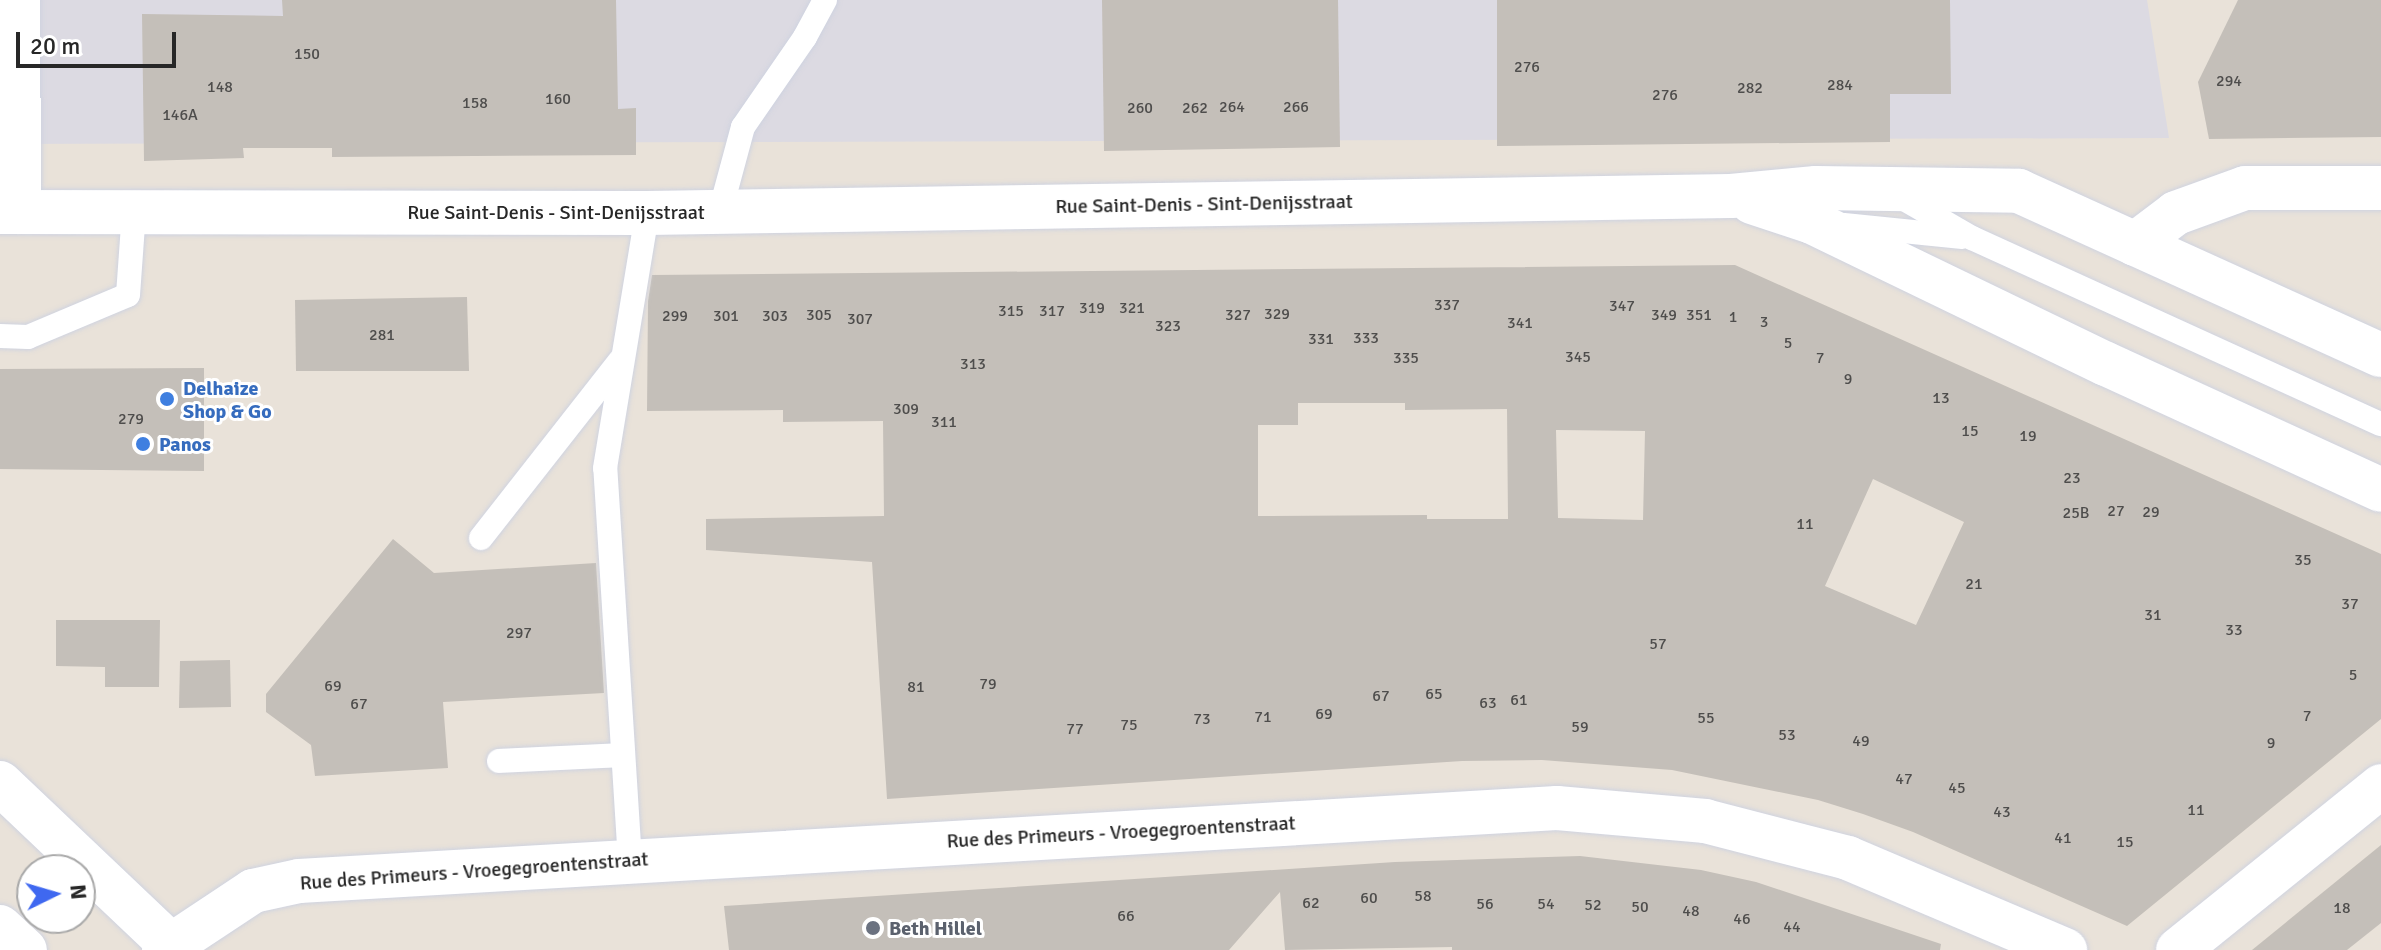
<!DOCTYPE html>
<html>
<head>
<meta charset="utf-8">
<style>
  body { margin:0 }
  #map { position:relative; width:2381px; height:950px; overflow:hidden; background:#e9e2d9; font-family:Signika,sans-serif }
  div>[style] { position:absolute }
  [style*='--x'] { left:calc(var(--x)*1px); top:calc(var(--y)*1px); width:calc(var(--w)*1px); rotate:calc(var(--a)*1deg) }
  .industrial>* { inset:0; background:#dcdae2 }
  .building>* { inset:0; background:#c4bfb9 }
  .roads { filter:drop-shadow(0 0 2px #cfd3e0) drop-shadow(0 0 2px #cfd3e0) }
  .service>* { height:24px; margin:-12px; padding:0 12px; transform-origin:12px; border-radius:12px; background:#fff }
  .minor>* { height:44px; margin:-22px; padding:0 22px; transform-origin:22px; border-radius:22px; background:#fff }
  .tertiary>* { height:44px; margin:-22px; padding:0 22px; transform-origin:22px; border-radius:22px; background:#fff }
  .secondary>* { height:44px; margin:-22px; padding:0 22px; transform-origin:22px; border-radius:22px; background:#fff }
  .dots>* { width:22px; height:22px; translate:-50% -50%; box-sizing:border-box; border:4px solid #fff; border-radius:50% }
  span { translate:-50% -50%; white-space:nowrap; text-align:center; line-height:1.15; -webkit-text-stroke:6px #fff; paint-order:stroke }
  .number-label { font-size:16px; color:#4e4d4c }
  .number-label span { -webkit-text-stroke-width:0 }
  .street-label { font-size:20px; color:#272727 }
  .shop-label { font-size:20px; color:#366cbe; font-weight:700 }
  .left { translate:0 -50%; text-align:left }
  .worship-label { font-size:20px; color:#5b616d; font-weight:700 }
  .north { position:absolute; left:16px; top:854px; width:80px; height:80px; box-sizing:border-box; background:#fff; border:2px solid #a9a9a9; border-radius:50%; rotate:85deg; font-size:22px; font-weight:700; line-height:32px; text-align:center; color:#272727 }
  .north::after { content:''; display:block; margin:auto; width:28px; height:36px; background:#3f68f0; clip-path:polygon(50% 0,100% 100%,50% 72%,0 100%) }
  .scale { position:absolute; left:16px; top:32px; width:160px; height:36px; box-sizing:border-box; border:4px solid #272727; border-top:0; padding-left:10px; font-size:24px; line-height:28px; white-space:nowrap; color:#272727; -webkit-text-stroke:6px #fff; paint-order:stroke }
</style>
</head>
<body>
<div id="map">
  <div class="industrial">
    <i style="clip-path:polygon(0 0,2147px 0,2169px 138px,0 144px)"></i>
  </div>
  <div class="building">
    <i style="clip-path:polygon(282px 0,616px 0,618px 109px,636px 108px,636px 155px,332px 157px,332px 148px,243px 148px,244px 158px,144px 161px,142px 14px,283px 16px)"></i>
    <i style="clip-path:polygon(1102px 0,1338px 0,1340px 147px,1104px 151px)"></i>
    <i style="clip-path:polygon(1497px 0,1950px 0,1951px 94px,1890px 94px,1890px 142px,1497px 146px)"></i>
    <i style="clip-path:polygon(2238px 0,2381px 0,2381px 137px,2209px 139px,2198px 82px)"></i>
    <i style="clip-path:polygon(evenodd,1735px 265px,2381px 554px,2381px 719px,2127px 926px,1913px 832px,1863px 814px,1818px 800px,1672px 770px,1542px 760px,1462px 761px,887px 799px,872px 562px,706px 550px,706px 519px,884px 516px,883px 421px,783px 422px,783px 410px,647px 411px,648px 301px,652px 275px,1735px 265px,1298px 403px,1405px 403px,1405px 410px,1507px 409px,1508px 519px,1427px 519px,1427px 515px,1258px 516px,1258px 425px,1298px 425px,1298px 403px,1735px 265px,1556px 430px,1645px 431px,1643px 520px,1558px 518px,1556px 430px,1735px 265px,1873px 479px,1964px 522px,1916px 625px,1825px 586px,1873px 479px)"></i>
    <i style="clip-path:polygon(467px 297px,469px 371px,296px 371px,295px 300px)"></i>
    <i style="clip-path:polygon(204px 368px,204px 471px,0 469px,0 369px)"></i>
    <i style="clip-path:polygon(393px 539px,434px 573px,596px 563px,604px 693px,443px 702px,448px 768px,315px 776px,311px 745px,266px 712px,266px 694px)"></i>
    <i style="clip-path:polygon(56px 620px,160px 620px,159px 687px,105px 687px,105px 667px,56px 666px)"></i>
    <i style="clip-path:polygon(230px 660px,231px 707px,179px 708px,180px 661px)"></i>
    <i style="clip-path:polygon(2381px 845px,2381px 923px,2347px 950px,2252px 950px)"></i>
    <i style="clip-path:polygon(1580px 856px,1701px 870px,1756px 882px,1941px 944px,1940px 950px,1452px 950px,1452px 947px,1285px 950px,1280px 892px,1229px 950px,729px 950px,724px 906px,1395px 862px)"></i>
  </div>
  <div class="roads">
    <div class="service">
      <i style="--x:1899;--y:196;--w:84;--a:29.9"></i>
      <i style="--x:1972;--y:238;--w:449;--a:24.5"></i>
      <i style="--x:720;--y:212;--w:88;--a:-74.9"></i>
      <i style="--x:743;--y:127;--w:109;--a:-55.4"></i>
      <i style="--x:805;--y:37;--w:42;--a:-61.6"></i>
      <i style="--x:1844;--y:225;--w:119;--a:5.8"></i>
      <i style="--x:0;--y:336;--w:28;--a:2"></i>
      <i style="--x:28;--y:337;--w:108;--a:-22.8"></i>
      <i style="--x:128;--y:295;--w:83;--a:-85.9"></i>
      <i style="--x:481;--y:538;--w:225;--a:-51.9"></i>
      <i style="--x:499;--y:761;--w:123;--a:-2.8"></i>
      <i style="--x:630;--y:861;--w:394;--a:-93.6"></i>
      <i style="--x:605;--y:468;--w:258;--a:-80.6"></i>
    </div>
    <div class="minor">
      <i style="--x:18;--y:0;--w:211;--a:89.7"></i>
      <i style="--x:164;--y:950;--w:107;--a:-33.5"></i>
      <i style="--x:253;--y:891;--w:47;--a:-12.3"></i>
      <i style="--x:299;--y:881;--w:1260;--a:-3.32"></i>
      <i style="--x:1557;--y:808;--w:149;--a:5"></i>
      <i style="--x:1705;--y:821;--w:148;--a:14.5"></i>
      <i style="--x:1848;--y:858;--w:236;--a:23"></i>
      <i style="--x:2178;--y:950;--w:261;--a:-38.9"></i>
    </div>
    <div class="tertiary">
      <i style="--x:2135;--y:244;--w:51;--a:-37.1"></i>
      <i style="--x:2176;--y:213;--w:73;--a:-19.9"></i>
      <i style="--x:2245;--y:188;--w:136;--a:0"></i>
      <i style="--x:0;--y:783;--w:243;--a:43.5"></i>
      <i style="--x:0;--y:927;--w:34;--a:43"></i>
    </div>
    <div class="secondary">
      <i style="--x:1752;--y:202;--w:63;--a:18.4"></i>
      <i style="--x:1812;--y:222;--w:326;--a:25.8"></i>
      <i style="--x:2106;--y:364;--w:302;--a:24.6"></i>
      <i style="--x:0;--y:212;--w:647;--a:0.09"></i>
      <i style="--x:647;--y:213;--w:1084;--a:-0.9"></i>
      <i style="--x:1731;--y:196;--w:85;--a:-5.4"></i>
      <i style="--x:1816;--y:188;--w:203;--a:0.8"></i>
      <i style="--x:2019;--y:191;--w:397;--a:24.4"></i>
    </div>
  </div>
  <div class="dots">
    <i style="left:167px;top:399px;background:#3f7fe0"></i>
    <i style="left:143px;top:444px;background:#3f7fe0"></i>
    <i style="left:873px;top:928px;background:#6b7280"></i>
  </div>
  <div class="number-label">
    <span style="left:307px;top:54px">150</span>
    <span style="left:1527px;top:67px">276</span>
    <span style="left:2229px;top:81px">294</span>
    <span style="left:1840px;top:85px">284</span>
    <span style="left:220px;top:87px">148</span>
    <span style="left:1750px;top:88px">282</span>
    <span style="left:1665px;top:95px">276</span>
    <span style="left:558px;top:99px">160</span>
    <span style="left:475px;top:103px">158</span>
    <span style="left:1232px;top:107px">264</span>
    <span style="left:1296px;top:107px">266</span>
    <span style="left:1140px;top:108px">260</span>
    <span style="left:1195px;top:108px">262</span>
    <span style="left:180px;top:115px">146A</span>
    <span style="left:1447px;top:305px">337</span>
    <span style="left:1622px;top:306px">347</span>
    <span style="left:1092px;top:308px">319</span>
    <span style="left:1132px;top:308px">321</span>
    <span style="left:1011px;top:311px">315</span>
    <span style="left:1052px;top:311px">317</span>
    <span style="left:1277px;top:314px">329</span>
    <span style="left:819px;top:315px">305</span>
    <span style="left:1238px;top:315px">327</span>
    <span style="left:1664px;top:315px">349</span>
    <span style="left:1699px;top:315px">351</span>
    <span style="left:675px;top:316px">299</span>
    <span style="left:726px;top:316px">301</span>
    <span style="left:775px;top:316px">303</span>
    <span style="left:1733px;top:317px">1</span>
    <span style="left:860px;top:319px">307</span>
    <span style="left:1764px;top:322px">3</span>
    <span style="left:1520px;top:323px">341</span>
    <span style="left:1168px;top:326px">323</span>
    <span style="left:382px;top:335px">281</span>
    <span style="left:1366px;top:338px">333</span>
    <span style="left:1321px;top:339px">331</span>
    <span style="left:1788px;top:343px">5</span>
    <span style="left:1578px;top:357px">345</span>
    <span style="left:1406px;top:358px">335</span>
    <span style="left:1820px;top:358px">7</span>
    <span style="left:973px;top:364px">313</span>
    <span style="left:1848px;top:379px">9</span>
    <span style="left:1941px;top:398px">13</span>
    <span style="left:906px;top:409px">309</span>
    <span style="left:131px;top:419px">279</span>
    <span style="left:944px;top:422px">311</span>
    <span style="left:1970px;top:431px">15</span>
    <span style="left:2028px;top:436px">19</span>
    <span style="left:2072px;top:478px">23</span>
    <span style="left:2116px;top:511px">27</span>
    <span style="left:2151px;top:512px">29</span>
    <span style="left:2076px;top:513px">25B</span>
    <span style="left:1805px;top:524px">11</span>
    <span style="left:2303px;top:560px">35</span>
    <span style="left:1974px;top:584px">21</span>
    <span style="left:2350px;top:604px">37</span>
    <span style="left:2153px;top:615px">31</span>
    <span style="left:2234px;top:630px">33</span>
    <span style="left:519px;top:633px">297</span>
    <span style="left:1658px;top:644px">57</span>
    <span style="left:2353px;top:675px">5</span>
    <span style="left:988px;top:684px">79</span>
    <span style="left:333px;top:686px">69</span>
    <span style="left:916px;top:687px">81</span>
    <span style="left:1434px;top:694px">65</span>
    <span style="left:1381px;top:696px">67</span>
    <span style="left:1519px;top:700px">61</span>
    <span style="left:1488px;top:703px">63</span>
    <span style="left:359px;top:704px">67</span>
    <span style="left:1324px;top:714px">69</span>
    <span style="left:2307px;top:716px">7</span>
    <span style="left:1263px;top:717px">71</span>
    <span style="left:1706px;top:718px">55</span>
    <span style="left:1202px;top:719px">73</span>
    <span style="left:1129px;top:725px">75</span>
    <span style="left:1580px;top:727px">59</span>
    <span style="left:1075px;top:729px">77</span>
    <span style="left:1787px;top:735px">53</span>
    <span style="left:1861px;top:741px">49</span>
    <span style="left:2271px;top:743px">9</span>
    <span style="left:1904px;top:779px">47</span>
    <span style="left:1957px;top:788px">45</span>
    <span style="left:2196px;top:810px">11</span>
    <span style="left:2002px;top:812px">43</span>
    <span style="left:2063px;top:838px">41</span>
    <span style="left:2125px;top:842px">15</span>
    <span style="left:1423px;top:896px">58</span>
    <span style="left:1369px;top:898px">60</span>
    <span style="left:1311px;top:903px">62</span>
    <span style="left:1485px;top:904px">56</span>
    <span style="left:1546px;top:904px">54</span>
    <span style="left:1593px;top:905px">52</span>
    <span style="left:1640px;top:907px">50</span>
    <span style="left:2342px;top:908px">18</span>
    <span style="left:1691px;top:911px">48</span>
    <span style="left:1126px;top:916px">66</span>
    <span style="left:1742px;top:919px">46</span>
    <span style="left:1792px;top:927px">44</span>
  </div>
  <div class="street-label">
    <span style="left:1204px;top:204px;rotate:-1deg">Rue Saint-Denis - Sint-Denijsstraat</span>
    <span style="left:556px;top:212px">Rue Saint-Denis - Sint-Denijsstraat</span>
    <span style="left:1121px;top:832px;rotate:-3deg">Rue des Primeurs - Vroegegroentenstraat</span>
    <span style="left:474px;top:871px;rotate:-4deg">Rue des Primeurs - Vroegegroentenstraat</span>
  </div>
  <div class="shop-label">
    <span class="left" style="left:183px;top:400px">Delhaize<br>Shop &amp; Go</span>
    <span class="left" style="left:159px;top:444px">Panos</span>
  </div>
  <div class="worship-label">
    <span class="left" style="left:889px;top:928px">Beth Hillel</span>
  </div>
  <div class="north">N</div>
  <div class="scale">20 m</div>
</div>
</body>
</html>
